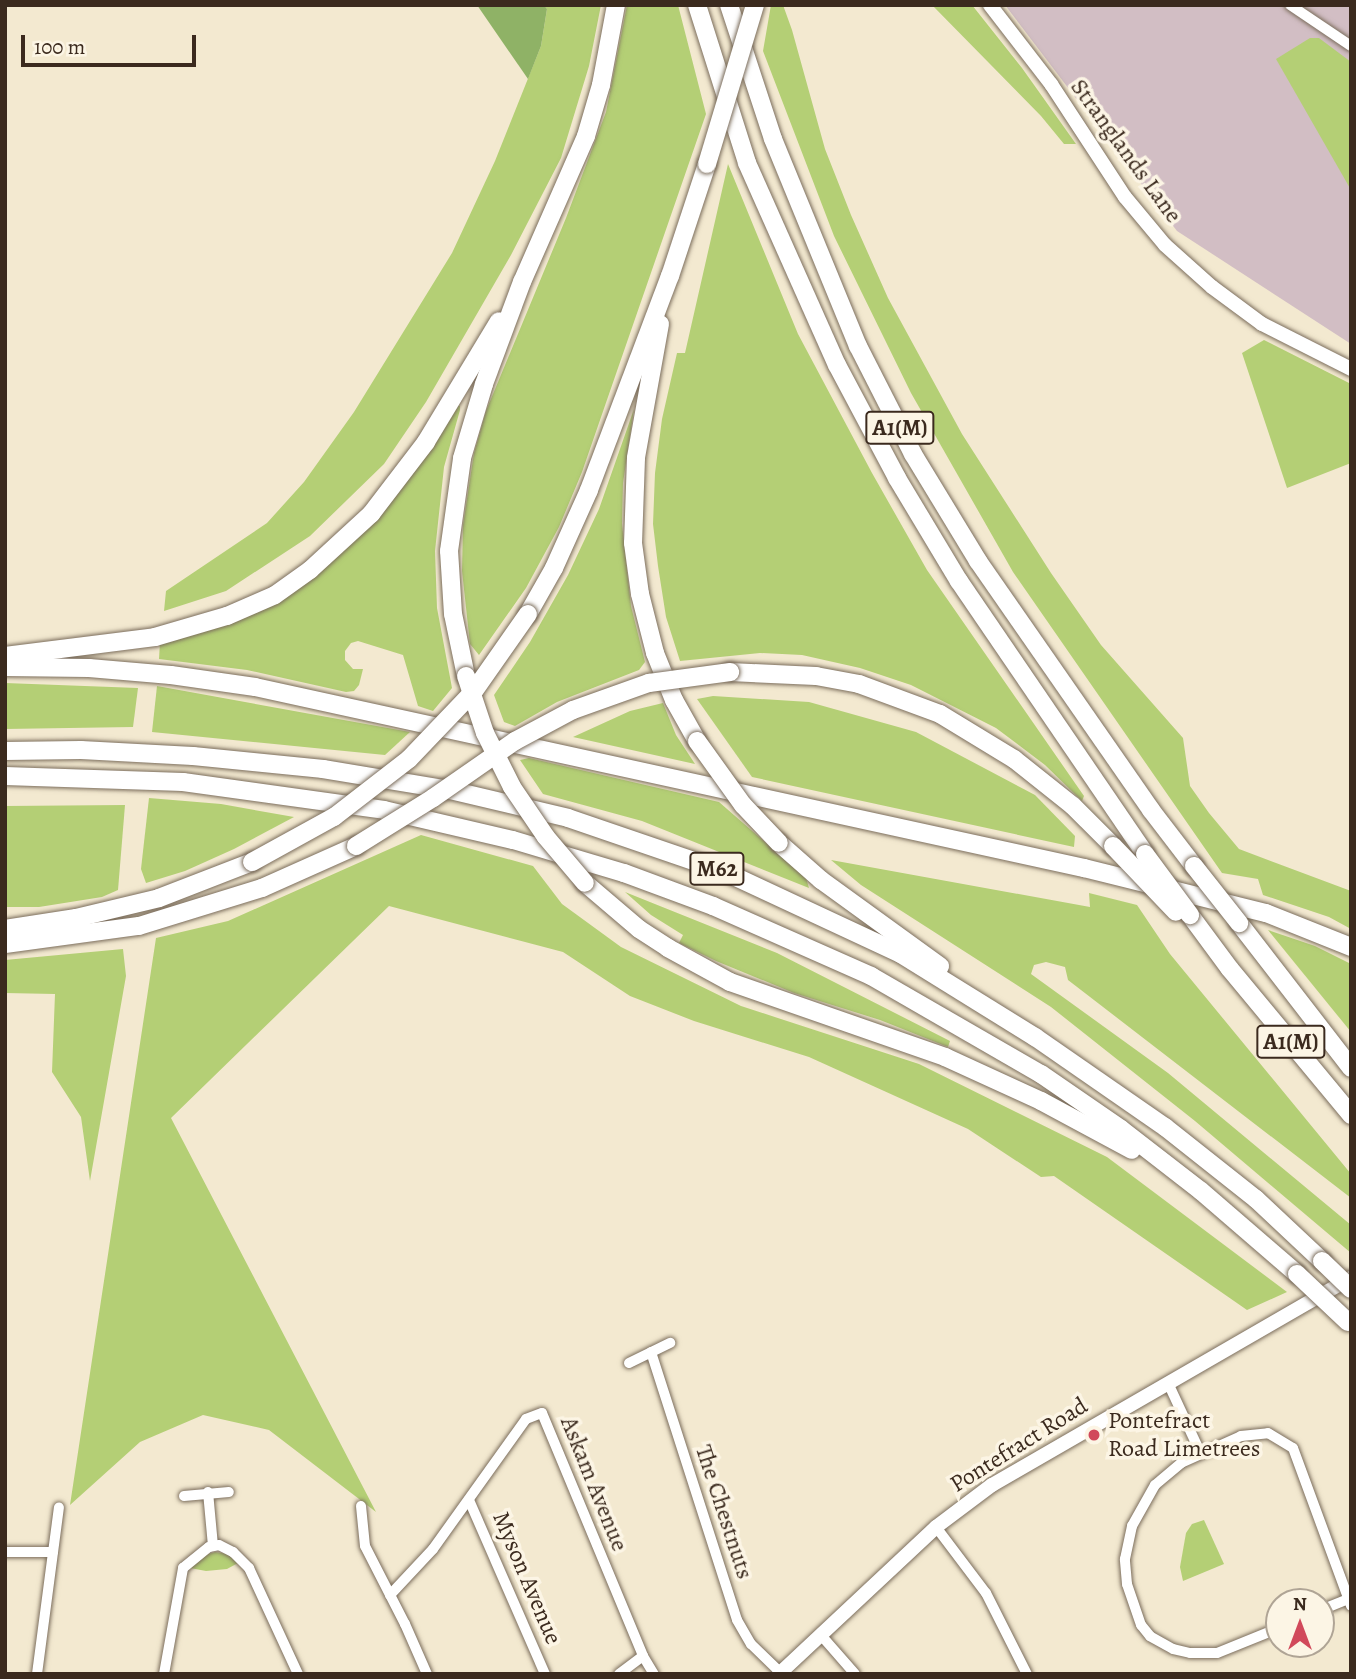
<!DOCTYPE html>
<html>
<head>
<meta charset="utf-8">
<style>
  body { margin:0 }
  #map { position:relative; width:1356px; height:1679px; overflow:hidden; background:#f3e9d0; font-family:Alegreya,serif }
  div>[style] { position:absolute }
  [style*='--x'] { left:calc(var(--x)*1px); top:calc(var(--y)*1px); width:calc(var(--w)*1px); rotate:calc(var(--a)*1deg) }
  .industrial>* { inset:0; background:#d2bec4 }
  .green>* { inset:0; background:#b4cf75 }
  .forest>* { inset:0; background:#8fb266 }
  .roads { filter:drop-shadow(0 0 2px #7b6d5c) drop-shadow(0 0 2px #7b6d5c) }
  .street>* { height:10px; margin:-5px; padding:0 5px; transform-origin:5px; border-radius:5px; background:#fff }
  .secondary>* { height:14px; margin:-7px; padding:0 7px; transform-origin:7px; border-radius:7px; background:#fff }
  .highway>* { height:18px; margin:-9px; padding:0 9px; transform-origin:9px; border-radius:9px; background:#fff }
  .bridges { filter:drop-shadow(0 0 2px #7b6d5c) drop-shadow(0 0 2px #7b6d5c) }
  .highway-bridge>* { height:18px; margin:-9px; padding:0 9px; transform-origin:9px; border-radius:9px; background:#fff }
  .dots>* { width:19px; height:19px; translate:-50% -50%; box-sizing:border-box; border:4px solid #fcf5e5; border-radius:50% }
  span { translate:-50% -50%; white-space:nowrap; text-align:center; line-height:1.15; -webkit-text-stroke:7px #fcf5e5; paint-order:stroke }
  .shield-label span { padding:2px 5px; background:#fcf5e5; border:2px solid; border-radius:5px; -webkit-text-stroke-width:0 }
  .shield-label { font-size:23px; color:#3b2a1e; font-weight:700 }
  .street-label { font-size:24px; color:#3b2a1e }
  .poi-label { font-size:24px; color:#3b2a1e }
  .left { translate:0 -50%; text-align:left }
  .frame { position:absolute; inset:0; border:7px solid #3b2a1e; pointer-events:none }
  .north { position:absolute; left:1265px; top:1588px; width:70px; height:70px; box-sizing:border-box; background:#fcf5e5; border:2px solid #afa495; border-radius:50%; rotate:0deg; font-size:19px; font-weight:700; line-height:28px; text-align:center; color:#3b2a1e }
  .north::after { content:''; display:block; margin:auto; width:24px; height:32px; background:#d1495b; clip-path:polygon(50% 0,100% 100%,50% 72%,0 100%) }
  .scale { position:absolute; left:21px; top:35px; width:175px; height:32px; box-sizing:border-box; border:4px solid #3b2a1e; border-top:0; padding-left:9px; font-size:21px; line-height:24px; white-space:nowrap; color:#3b2a1e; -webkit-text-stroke:5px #fcf5e5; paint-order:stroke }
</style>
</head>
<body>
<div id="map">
  <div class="industrial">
    <i style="clip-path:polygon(1005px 5px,1351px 5px,1351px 344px,1177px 231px)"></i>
  </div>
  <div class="green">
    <i style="clip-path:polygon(544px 5px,601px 5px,589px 66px,561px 158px,511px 255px,426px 402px,384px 464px,310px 536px,226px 591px,164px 611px,166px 591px,267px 523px,304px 482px,354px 412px,452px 253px,495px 161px,541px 46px,547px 9px)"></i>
    <i style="clip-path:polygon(627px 5px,678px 5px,706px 114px,582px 472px,559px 527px,526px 588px,479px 655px,470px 644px,462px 571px,463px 525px,474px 453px,486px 411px,566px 218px,606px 112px)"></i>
    <i style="clip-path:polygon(771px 5px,783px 5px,792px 30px,825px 149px,851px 215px,888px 298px,962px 434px,1051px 573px,1101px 645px,1183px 738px,1190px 786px,1209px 813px,1239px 849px,1351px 891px,1351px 929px,1329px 917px,1263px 895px,1258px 879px,1222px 873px,1013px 572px,911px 393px,834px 236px,763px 51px)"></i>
    <i style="clip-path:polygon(932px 5px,972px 5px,1022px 68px,1076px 144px,1064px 144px,1041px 116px)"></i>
    <i style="clip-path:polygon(1310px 38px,1319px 38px,1351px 62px,1351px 190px,1276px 59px)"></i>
    <i style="clip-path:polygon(728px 164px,798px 334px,872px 473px,927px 570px,1084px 796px,1082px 801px,1045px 765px,996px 728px,911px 685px,860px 668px,802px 655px,760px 653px,680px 661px,666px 617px,658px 566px,653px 524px,655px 473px,662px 419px,677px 353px,685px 353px)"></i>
    <i style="clip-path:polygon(1264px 340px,1351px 384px,1351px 463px,1287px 488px,1242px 353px)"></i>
    <i style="clip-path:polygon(456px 404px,460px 406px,460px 410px,444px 467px,435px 551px,437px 608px,452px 688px,433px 711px,418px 706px,403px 655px,358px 641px,351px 643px,345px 651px,345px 660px,353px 669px,363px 669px,359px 685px,354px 691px,346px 692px,247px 670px,159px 659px,160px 642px,304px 582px)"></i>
    <i style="clip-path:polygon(634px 409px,623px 483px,622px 524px,631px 606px,645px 662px,639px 670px,557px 702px,515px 726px,504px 722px,494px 695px,530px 642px,568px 575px,599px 509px)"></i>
    <i style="clip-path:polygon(5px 683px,138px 688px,133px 727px,5px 729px)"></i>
    <i style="clip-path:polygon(157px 686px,410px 732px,385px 755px,152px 732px)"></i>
    <i style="clip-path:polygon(713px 696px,809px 702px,916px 732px,1035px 795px,1075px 836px,1074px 847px,752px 777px,697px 699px)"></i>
    <i style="clip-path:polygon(663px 703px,676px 735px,695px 764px,573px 737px,630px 711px)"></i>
    <i style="clip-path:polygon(529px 758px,719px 802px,806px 878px,809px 888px,642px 821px,543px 794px,520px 760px)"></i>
    <i style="clip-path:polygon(149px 798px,221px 804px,294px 817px,234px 849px,185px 871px,146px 883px,141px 869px)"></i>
    <i style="clip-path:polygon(125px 805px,118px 890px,102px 897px,39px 907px,5px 907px,5px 806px)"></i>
    <i style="clip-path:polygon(421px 835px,533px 866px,562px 904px,621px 947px,741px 1006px,919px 1064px,1107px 1157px,1287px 1292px,1247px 1310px,1054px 1176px,1041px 1177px,968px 1129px,809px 1057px,694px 1021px,630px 996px,563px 952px,389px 906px,171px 1118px,376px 1512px,269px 1430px,203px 1415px,140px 1442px,70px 1505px,156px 938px,228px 921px)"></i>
    <i style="clip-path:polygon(831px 860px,1090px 907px,1089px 893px,1137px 905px,1170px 954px,1351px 1174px,1351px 1198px,1068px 980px,1065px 967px,1046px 962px,1034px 965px,1031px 974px,1168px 1073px,1351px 1225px,1351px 1253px,1195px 1121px,1051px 1007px,861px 885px)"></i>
    <i style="clip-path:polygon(625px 892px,777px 953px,950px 1041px,948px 1047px,880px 1020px,794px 993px,716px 961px,679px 943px,683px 935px,651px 915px)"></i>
    <i style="clip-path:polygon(1268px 930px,1315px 946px,1351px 964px,1351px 1032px)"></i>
    <i style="clip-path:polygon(123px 949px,126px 976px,90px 1181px,81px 1117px,52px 1072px,55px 994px,5px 993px,5px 960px)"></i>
    <i style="clip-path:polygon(1204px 1520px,1224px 1564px,1183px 1581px,1180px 1567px,1186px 1533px,1192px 1524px)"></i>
    <i style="clip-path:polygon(215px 1552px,228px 1554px,238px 1563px,227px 1569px,206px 1571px,190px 1568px,202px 1556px)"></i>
  </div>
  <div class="forest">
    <i style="clip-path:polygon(477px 5px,544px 5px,547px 9px,541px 46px,528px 79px)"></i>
  </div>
  <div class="roads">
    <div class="street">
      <i style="--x:1290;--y:5;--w:73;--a:33.9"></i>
      <i style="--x:651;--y:1352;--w:281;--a:72.2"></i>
      <i style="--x:737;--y:1620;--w:28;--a:60"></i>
      <i style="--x:751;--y:1644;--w:40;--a:44"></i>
      <i style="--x:629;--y:1363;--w:46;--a:-26"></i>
      <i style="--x:1168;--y:1383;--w:76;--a:65.1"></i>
      <i style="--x:208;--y:1492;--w:54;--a:84.7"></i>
      <i style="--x:184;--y:1496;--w:45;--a:-5.1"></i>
      <i style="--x:469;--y:1500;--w:190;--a:66.4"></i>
      <i style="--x:361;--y:1506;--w:40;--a:84.3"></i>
      <i style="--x:365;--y:1546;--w:88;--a:62.9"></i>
      <i style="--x:405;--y:1624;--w:55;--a:66.3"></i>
      <i style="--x:936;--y:1527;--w:83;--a:52.9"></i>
      <i style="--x:986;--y:1593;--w:91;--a:63.2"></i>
      <i style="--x:5;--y:1552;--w:48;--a:0"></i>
      <i style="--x:390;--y:1595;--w:63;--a:-46.9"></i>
      <i style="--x:433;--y:1549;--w:160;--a:-54.4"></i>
      <i style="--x:526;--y:1419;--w:17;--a:-21"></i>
      <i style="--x:542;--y:1413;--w:263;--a:67.4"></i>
      <i style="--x:643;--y:1656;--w:21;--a:59"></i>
      <i style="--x:1321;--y:1610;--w:29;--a:-22"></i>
      <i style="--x:1279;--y:1628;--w:67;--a:158"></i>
      <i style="--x:1217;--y:1653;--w:27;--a:180"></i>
      <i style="--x:1190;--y:1653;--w:17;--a:-167"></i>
      <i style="--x:1173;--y:1649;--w:26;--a:-151"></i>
      <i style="--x:1150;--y:1636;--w:14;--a:-129"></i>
      <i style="--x:1141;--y:1625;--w:43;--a:-108.9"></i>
      <i style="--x:1127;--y:1584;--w:25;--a:-95"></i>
      <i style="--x:1125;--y:1559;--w:34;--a:-78"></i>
      <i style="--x:1132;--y:1526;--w:47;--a:-60.7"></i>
      <i style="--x:1155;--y:1485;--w:34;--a:-40"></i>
      <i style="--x:1181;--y:1463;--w:66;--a:-24.2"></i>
      <i style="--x:1241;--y:1436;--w:27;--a:-6"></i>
      <i style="--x:1268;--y:1433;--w:29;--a:31"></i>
      <i style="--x:1293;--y:1448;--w:168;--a:69.8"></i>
      <i style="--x:820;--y:1634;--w:53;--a:48.8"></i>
      <i style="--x:37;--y:1674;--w:168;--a:-82.5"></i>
      <i style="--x:164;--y:1674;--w:108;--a:-79.8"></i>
      <i style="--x:183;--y:1568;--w:33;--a:-39"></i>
      <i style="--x:209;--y:1547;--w:10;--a:-11"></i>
      <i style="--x:219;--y:1545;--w:16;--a:27"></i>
      <i style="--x:233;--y:1552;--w:23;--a:45"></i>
      <i style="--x:249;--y:1568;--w:117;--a:65.2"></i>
      <i style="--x:619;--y:1674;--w:30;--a:-37"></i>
    </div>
    <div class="secondary">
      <i style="--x:990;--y:5;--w:100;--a:52.3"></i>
      <i style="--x:1051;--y:84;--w:135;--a:56.8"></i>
      <i style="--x:1125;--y:197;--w:62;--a:50.2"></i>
      <i style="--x:1165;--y:245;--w:63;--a:41.8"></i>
      <i style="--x:1212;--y:287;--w:62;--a:36.5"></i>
      <i style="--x:1262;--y:324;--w:100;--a:26.8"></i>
      <i style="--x:779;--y:1674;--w:215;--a:-43.1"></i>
      <i style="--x:936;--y:1527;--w:70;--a:-36.9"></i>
      <i style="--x:992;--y:1485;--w:414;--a:-30"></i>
    </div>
    <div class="highway">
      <i style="--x:697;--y:5;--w:166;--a:72.4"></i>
      <i style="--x:747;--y:163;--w:221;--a:66"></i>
      <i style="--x:837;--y:365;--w:128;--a:62"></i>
      <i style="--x:897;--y:478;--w:120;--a:59"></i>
      <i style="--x:959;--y:581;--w:330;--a:55.7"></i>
      <i style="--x:729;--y:5;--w:141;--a:71.8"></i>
      <i style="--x:773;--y:139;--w:224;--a:67.7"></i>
      <i style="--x:858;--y:346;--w:121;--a:63"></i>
      <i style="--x:913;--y:454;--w:125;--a:58.7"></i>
      <i style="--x:978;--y:561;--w:303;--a:55.2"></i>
      <i style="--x:1151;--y:810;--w:71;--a:52.5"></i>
      <i style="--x:660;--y:324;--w:136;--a:100.2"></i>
      <i style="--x:636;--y:458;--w:85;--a:92"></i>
      <i style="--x:633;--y:543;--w:51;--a:82.2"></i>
      <i style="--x:640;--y:594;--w:61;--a:75.7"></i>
      <i style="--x:655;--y:653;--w:51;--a:68"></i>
      <i style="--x:674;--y:700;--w:47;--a:60.7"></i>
      <i style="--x:528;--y:614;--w:53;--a:-60.5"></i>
      <i style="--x:554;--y:568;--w:85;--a:-65.8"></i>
      <i style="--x:589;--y:490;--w:229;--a:-69.3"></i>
      <i style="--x:670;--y:276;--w:118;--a:-71.7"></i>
      <i style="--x:5;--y:656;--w:151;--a:-7.2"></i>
      <i style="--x:155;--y:637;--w:75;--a:-16.3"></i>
      <i style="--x:227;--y:616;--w:52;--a:-23.6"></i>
      <i style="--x:275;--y:595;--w:43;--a:-35.5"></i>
      <i style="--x:310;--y:570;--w:83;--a:-42.6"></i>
      <i style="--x:371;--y:514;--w:91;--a:-52.6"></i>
      <i style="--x:426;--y:442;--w:141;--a:-58.9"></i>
      <i style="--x:5;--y:667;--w:84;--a:0.7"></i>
      <i style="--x:89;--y:668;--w:82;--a:4.9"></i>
      <i style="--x:171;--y:675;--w:85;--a:8.1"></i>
      <i style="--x:255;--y:687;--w:849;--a:12.32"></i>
      <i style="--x:1084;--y:868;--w:187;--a:13.9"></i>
      <i style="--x:1266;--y:913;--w:92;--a:21.8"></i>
      <i style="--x:730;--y:672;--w:86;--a:2.7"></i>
      <i style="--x:816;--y:676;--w:44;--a:10.5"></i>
      <i style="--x:859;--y:684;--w:86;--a:20.3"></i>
      <i style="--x:940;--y:714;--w:87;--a:31.3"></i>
      <i style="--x:1014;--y:759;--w:75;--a:38.5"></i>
      <i style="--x:1073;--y:806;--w:57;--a:45"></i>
      <i style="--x:466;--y:676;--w:63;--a:-101.8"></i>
      <i style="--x:453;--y:614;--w:63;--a:-93.6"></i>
      <i style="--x:449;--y:551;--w:94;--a:-82"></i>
      <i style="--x:462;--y:458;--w:77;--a:-73.4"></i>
      <i style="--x:484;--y:384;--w:109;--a:-69.6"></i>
      <i style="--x:522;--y:282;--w:159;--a:-66.3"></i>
      <i style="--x:586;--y:136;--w:53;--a:-73.6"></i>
      <i style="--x:601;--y:85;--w:81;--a:-79.4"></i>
      <i style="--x:5;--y:751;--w:76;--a:-0.8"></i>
      <i style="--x:81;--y:750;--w:112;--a:3.1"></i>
      <i style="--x:193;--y:756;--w:131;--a:5.7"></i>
      <i style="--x:323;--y:769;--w:129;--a:9.4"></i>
      <i style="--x:450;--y:790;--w:121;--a:13.3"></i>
      <i style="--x:568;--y:818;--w:164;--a:18.9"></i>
      <i style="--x:723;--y:871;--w:196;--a:25"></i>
      <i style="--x:901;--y:954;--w:158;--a:31.8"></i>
      <i style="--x:1035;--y:1037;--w:158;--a:34.7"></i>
      <i style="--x:1165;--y:1127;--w:116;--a:38.4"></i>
      <i style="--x:1256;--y:1199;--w:91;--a:43.2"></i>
      <i style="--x:5;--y:776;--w:178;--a:1.9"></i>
      <i style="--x:183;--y:782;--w:203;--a:7.9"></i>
      <i style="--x:384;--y:810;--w:132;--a:13.1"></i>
      <i style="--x:513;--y:840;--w:116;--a:16.6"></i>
      <i style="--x:624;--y:873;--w:95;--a:20.3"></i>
      <i style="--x:713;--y:906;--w:173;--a:23.9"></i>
      <i style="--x:871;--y:976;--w:196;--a:30"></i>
      <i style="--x:1041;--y:1074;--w:97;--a:34.5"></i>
      <i style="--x:1121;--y:1129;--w:101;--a:37.8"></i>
      <i style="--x:1201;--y:1191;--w:127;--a:40.8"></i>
      <i style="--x:779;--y:843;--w:56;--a:41.4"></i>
      <i style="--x:821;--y:880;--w:147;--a:35.9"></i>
      <i style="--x:585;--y:883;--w:71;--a:40.4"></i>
      <i style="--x:639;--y:929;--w:35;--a:33"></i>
      <i style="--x:668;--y:948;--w:71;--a:28.7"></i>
      <i style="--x:730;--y:982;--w:228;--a:19.2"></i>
      <i style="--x:945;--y:1057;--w:106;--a:24.6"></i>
      <i style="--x:1041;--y:1101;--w:103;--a:28.3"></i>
      <i style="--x:1190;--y:915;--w:67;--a:53.5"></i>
      <i style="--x:1230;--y:969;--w:190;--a:50.3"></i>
      <i style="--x:1239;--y:923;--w:183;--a:52.3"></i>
      <i style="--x:5;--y:929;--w:72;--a:-8.8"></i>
      <i style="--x:76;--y:918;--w:85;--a:-13.5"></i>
      <i style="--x:159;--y:898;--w:100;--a:-21.2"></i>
      <i style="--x:5;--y:944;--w:135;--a:-7.7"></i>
      <i style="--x:139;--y:926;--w:129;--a:-17.2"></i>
      <i style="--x:262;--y:888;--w:103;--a:-24.1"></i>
    </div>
  </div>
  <div class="bridges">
    <div class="highway-bridge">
      <i style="--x:707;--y:164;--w:166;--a:-73.2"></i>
      <i style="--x:466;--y:676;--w:60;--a:71.6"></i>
      <i style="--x:485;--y:733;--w:60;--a:63.4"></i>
      <i style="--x:512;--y:787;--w:60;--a:55.8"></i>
      <i style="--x:546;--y:837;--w:60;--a:49.7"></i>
      <i style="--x:697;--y:741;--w:79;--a:54.3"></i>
      <i style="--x:743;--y:805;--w:52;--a:46.5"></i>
      <i style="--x:356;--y:846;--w:91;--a:-31.9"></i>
      <i style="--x:433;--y:798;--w:100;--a:-34.8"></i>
      <i style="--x:515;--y:741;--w:66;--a:-28.1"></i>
      <i style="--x:573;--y:710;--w:81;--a:-19.6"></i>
      <i style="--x:649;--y:683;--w:82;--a:-7.7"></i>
      <i style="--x:1113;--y:846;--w:91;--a:46.3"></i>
      <i style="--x:1145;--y:854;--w:76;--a:53.6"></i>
      <i style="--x:252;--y:862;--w:94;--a:-28.8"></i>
      <i style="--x:334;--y:817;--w:95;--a:-37.7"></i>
      <i style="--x:409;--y:759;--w:94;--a:-46.3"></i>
      <i style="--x:474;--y:691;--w:94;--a:-55"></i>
      <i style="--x:1194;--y:866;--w:73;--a:51.7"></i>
      <i style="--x:1322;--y:1261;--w:40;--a:44"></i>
      <i style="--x:1297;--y:1274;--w:70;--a:43.3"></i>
    </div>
  </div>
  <div class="dots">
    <i style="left:1094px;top:1435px;background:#d1495b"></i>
  </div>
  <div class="shield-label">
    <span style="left:900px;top:428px">A1(M)</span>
    <span style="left:717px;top:869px">M62</span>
    <span style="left:1291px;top:1042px">A1(M)</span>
  </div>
  <div class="street-label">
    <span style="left:1126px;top:151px;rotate:54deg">Stranglands Lane</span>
    <span style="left:1019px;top:1445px;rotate:-32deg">Pontefract Road</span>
    <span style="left:594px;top:1484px;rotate:68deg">Askam Avenue</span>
    <span style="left:724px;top:1512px;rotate:72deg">The Chestnuts</span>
    <span style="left:527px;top:1578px;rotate:67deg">Myson Avenue</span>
  </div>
  <div class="poi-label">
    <span class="left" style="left:1108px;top:1435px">Pontefract<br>Road Limetrees</span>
  </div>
  <div class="frame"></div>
  <div class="north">N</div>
  <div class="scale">100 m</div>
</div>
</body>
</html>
